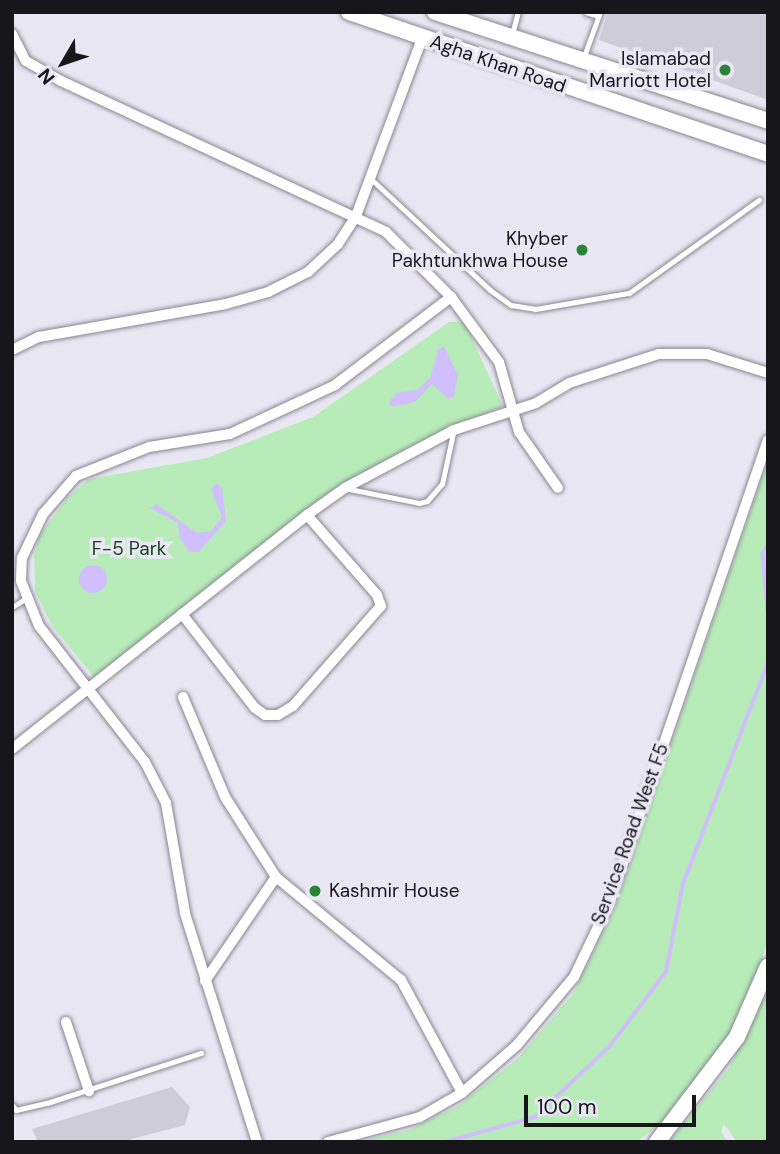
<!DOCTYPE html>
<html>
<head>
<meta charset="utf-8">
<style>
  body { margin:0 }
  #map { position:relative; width:780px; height:1154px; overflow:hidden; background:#eae7f4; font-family:"DM Sans",sans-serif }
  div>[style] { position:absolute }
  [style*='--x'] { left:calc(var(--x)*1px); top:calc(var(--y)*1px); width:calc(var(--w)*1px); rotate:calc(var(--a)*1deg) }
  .green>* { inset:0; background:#b7ecb8 }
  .water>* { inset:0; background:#d0bffc }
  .round { border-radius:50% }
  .stream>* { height:3.5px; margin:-1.75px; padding:0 1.75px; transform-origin:1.75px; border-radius:1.75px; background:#d0bffc }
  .building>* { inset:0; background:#cfccd9 }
  .roads { filter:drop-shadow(0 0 2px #898692) drop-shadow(0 0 2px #898692) }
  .lane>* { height:5px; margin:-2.5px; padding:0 2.5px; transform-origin:2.5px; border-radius:2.5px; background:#fff }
  .street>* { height:10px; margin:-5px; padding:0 5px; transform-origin:5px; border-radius:5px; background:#fff }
  .secondary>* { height:16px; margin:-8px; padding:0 8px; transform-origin:8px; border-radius:8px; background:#fff }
  .dots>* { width:19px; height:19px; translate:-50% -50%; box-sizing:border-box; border:4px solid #eae7f4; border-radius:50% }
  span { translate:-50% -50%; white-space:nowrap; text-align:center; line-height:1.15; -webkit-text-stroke:7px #eae7f4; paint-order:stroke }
  .poi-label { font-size:19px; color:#17161a }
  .right { translate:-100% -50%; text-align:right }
  .left { translate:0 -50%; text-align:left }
  .street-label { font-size:19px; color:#17161a }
  .park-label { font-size:19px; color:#17441c }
  .frame { position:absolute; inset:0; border:14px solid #17161a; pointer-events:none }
  .north { position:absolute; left:28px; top:28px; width:70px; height:70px; -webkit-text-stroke:5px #eae7f4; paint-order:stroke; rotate:231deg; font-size:19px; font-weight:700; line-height:28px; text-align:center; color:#17161a }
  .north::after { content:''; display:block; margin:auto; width:24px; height:32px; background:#17161a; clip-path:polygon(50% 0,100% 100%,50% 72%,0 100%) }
  .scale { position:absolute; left:524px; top:1095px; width:172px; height:32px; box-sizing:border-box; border:4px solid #17161a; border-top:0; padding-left:9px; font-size:21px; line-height:24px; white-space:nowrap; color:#17161a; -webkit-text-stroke:5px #eae7f4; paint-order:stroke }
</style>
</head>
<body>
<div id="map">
  <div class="green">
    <i style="clip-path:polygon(449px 322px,462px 322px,467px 328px,503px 406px,406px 448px,325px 496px,94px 677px,52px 626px,35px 591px,34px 556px,40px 535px,67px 498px,89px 479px,207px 458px,313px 417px)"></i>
    <i style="clip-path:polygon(768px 460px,768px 937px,759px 973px,728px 1043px,666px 1118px,637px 1142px,355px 1142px,409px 1130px,458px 1106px,517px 1059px,573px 994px,615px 909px)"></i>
    <i style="clip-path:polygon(768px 973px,768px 1142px,737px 1142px,724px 1124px,721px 1131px,727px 1142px,669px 1142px,730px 1067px)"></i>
  </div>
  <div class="water">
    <i style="clip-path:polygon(444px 346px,458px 375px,454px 397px,448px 399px,432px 384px,415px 402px,392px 407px,389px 402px,396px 393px,417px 390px,430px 378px,438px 350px)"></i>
    <i style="clip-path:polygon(217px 483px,222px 488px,226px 521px,199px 552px,189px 552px,180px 538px,178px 523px,150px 508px,156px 504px,197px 533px,211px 531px,222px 517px,211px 489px)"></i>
    <i class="round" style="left:79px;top:565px;width:28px;height:28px"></i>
  </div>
  <div class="stream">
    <i style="--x:768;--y:545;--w:10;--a:119"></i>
    <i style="--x:763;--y:554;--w:56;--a:84.9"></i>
    <i style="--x:445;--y:1142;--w:93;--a:-15.5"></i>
    <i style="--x:535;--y:1117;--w:103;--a:-43.4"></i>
    <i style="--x:610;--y:1046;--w:93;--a:-52.9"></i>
    <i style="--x:666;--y:972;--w:90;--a:-79.1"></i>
    <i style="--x:683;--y:884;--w:238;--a:-69"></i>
  </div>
  <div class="building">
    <i style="clip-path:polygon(608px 12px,768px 12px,768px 100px,599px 40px)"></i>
    <i style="clip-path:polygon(172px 1087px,190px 1107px,185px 1125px,120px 1142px,38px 1142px,32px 1129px)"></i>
  </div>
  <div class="roads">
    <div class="lane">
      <i style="--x:586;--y:12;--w:13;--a:18"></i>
      <i style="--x:512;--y:34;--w:23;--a:-75"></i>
      <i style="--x:583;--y:59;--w:50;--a:-70.1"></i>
      <i style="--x:371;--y:179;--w:163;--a:43"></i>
      <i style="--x:490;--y:290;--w:26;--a:36"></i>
      <i style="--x:511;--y:305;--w:24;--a:9"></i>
      <i style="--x:535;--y:309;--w:95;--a:-9.7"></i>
      <i style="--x:629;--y:293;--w:160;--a:-35.6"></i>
      <i style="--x:349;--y:489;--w:71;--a:11.3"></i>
      <i style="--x:419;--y:503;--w:8;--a:-14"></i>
      <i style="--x:427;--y:501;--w:23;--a:-49"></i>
      <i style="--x:442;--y:484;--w:52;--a:-77.8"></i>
      <i style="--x:12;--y:607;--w:15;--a:-32"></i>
      <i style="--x:12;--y:1105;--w:6;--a:51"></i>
      <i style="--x:16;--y:1110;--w:32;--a:-13"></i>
      <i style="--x:47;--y:1103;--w:162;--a:-18"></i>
    </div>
    <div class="street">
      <i style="--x:12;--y:34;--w:30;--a:63"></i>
      <i style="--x:26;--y:61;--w:40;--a:29.7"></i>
      <i style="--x:61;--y:81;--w:358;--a:24.9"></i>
      <i style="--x:386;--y:232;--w:92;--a:45"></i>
      <i style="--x:451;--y:297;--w:81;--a:53.6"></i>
      <i style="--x:499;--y:362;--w:73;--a:74.1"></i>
      <i style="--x:519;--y:432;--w:68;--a:55.1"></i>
      <i style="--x:12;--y:350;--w:30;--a:-26"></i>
      <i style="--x:39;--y:337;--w:190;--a:-10"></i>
      <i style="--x:226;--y:304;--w:44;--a:-15.9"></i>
      <i style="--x:268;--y:292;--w:45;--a:-26.6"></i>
      <i style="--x:308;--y:272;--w:41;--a:-43"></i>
      <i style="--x:338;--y:244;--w:33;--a:-57"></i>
      <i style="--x:356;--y:216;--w:189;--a:-69.6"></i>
      <i style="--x:182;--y:614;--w:119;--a:52.2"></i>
      <i style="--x:255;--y:708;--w:12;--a:35"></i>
      <i style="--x:265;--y:715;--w:13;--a:0"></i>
      <i style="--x:278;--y:715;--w:17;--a:-31"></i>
      <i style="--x:293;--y:706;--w:133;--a:-48.7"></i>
      <i style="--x:381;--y:606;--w:12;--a:-110"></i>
      <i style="--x:377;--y:595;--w:106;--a:-131.2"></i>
      <i style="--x:183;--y:697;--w:108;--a:67.2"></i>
      <i style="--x:225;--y:797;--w:95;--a:57.5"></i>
      <i style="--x:276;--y:877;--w:162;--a:39.5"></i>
      <i style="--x:401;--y:980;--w:128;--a:61.6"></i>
      <i style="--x:12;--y:749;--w:377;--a:-38.4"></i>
      <i style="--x:307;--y:515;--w:47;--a:-35.4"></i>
      <i style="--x:345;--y:488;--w:123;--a:-28"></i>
      <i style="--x:454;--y:430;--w:86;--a:-18.2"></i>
      <i style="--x:536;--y:403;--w:39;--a:-31"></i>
      <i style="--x:569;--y:383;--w:95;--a:-17.9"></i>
      <i style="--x:659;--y:354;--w:48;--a:0"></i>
      <i style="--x:707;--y:354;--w:64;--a:17.3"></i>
      <i style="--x:205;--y:981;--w:126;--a:-55.7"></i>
      <i style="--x:66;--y:1022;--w:73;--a:71.6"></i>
      <i style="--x:257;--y:1142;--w:240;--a:-107.5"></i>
      <i style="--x:185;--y:913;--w:112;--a:-99.8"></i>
      <i style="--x:166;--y:803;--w:46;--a:-117.1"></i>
      <i style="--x:145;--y:762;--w:172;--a:-127.9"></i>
      <i style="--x:39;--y:626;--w:48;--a:-111.8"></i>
      <i style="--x:21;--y:581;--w:23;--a:-88"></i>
      <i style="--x:22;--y:558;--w:49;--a:-64.5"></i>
      <i style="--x:43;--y:514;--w:50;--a:-49"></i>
      <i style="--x:76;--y:476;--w:79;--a:-21.7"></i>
      <i style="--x:149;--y:447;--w:82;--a:-9.1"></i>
      <i style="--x:230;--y:434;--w:78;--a:-24.9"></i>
      <i style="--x:301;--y:401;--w:38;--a:-25"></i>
      <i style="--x:335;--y:385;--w:146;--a:-37.2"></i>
      <i style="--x:328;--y:1142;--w:95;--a:-15.2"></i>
      <i style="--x:420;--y:1117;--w:48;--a:-29.7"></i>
      <i style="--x:462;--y:1093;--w:73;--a:-41.1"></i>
      <i style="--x:517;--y:1045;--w:89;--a:-50"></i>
      <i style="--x:574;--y:977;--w:81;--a:-64.4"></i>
      <i style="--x:609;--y:904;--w:490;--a:-71.1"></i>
    </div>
    <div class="secondary">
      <i style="--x:349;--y:12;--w:442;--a:18.7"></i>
      <i style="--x:435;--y:12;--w:350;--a:18.1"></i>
      <i style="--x:657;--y:1142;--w:132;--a:-52.7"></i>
      <i style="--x:737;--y:1037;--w:77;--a:-66.4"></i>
    </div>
  </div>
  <div class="dots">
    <i style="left:725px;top:70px;background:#298434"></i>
    <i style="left:582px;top:250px;background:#298434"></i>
    <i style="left:315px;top:891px;background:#298434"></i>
  </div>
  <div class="poi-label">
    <span class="right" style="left:711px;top:70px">Islamabad<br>Marriott Hotel</span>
    <span class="right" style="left:568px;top:250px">Khyber<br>Pakhtunkhwa House</span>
    <span class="left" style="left:329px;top:891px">Kashmir House</span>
  </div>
  <div class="street-label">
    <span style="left:498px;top:64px;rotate:19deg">Agha Khan Road</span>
    <span style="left:630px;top:834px;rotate:-70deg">Service Road West F5</span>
  </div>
  <div class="park-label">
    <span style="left:129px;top:549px">F-5 Park</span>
  </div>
  <div class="frame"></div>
  <div class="north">N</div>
  <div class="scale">100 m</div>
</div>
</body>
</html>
